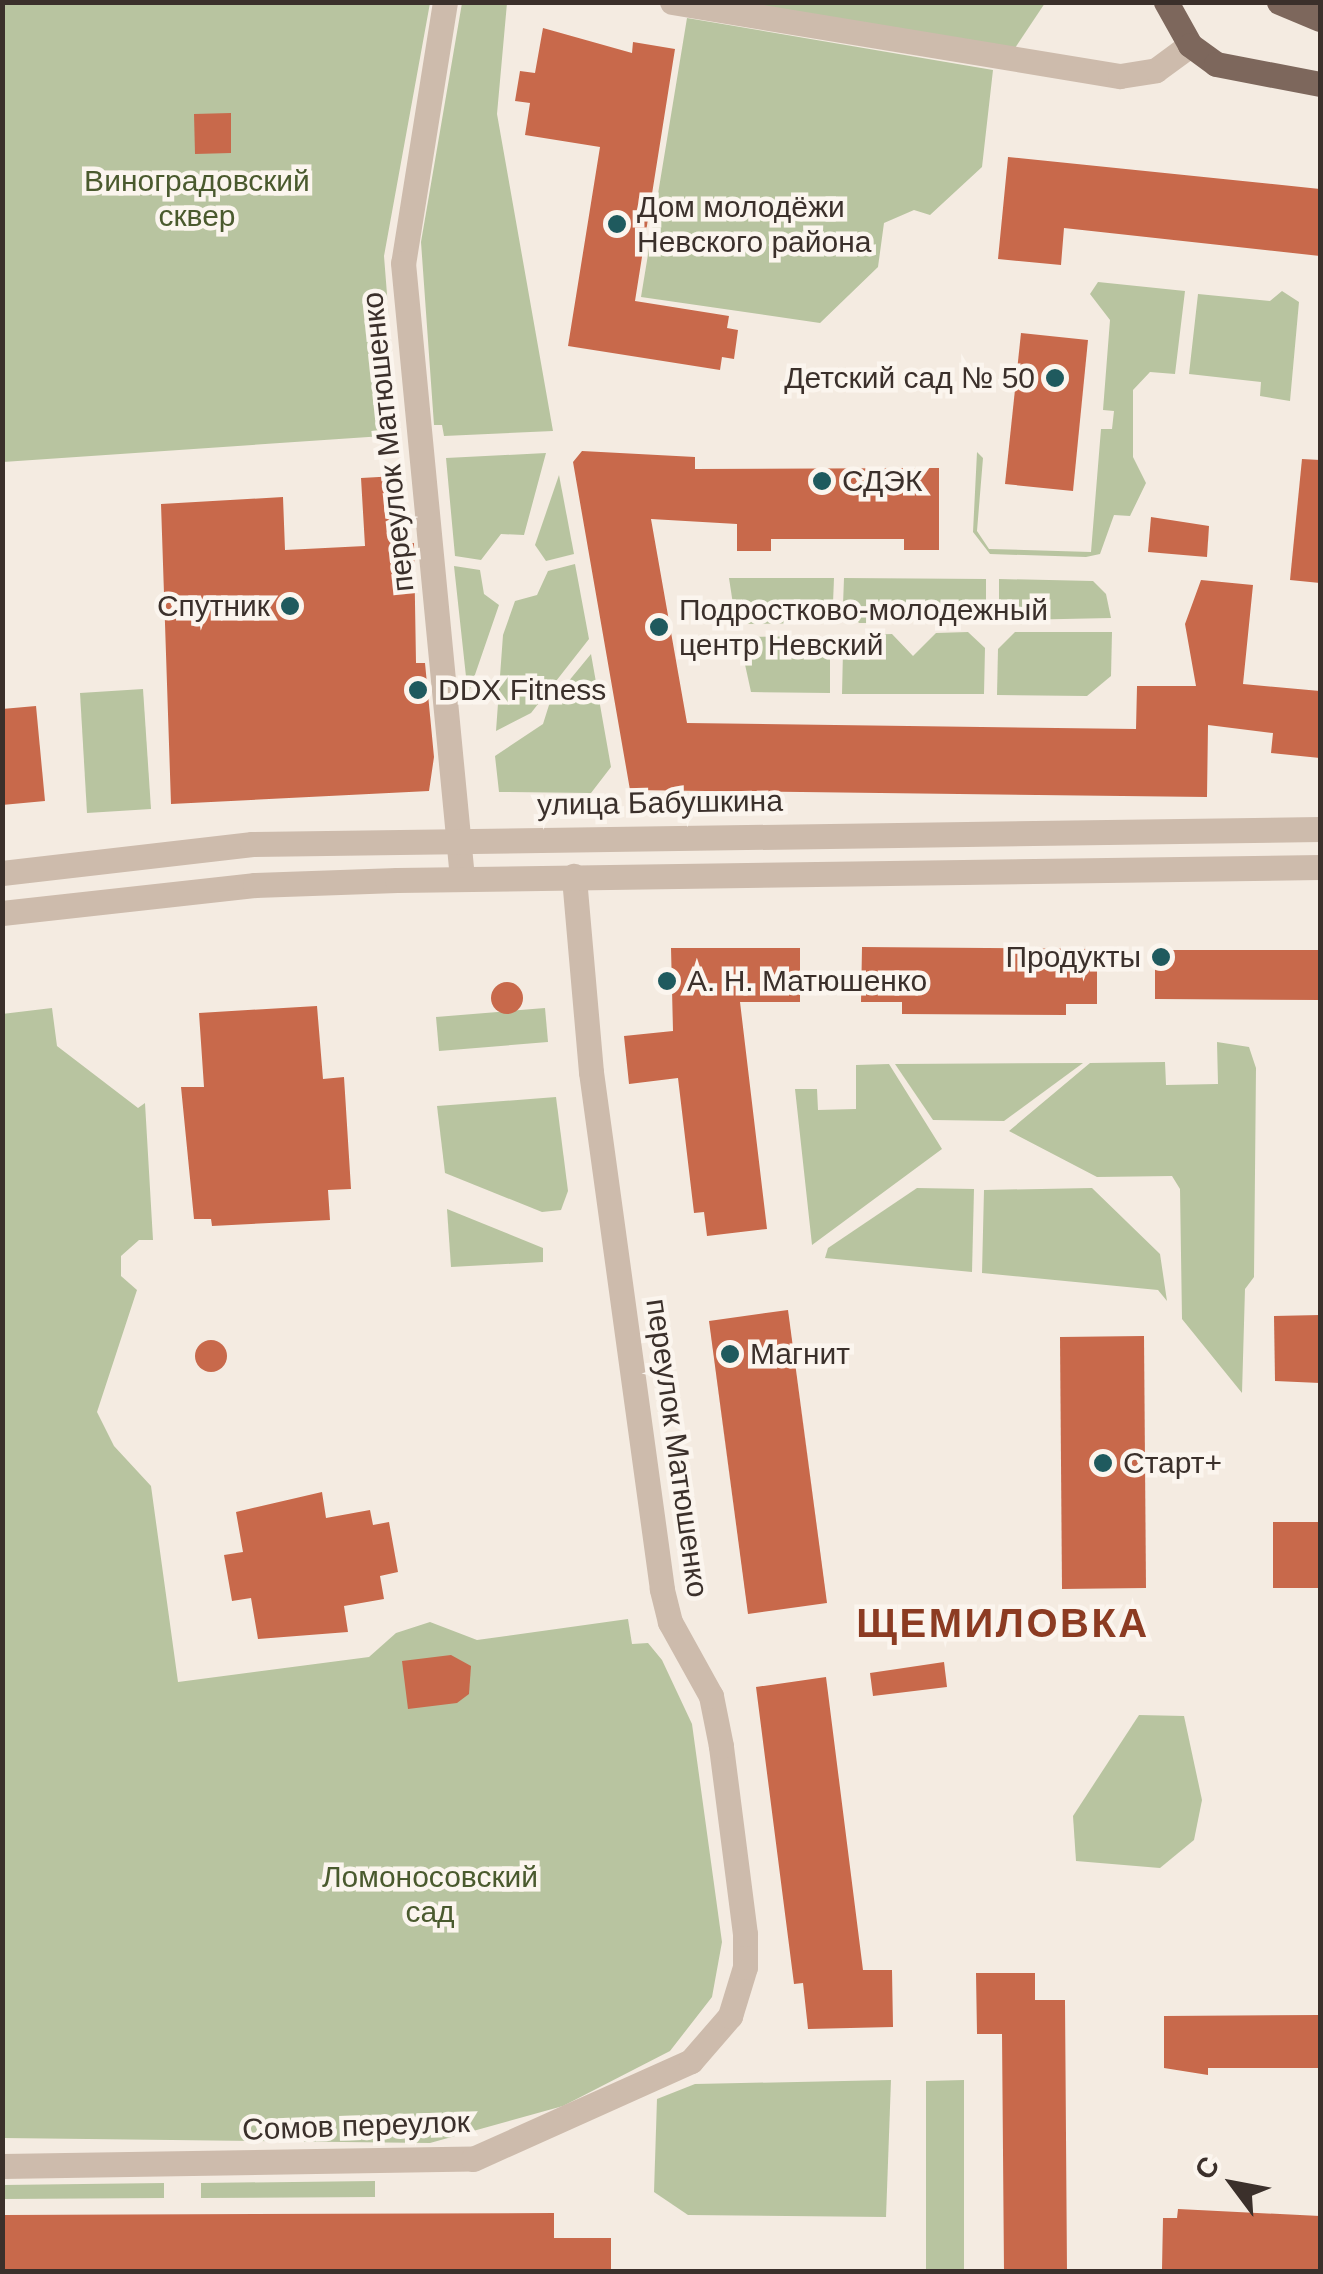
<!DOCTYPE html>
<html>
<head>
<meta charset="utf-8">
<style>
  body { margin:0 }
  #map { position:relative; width:1323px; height:2274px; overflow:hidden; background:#f4ebe1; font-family:Helvetica,sans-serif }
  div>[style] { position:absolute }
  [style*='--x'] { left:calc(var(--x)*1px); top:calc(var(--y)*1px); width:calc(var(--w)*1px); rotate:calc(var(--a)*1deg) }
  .green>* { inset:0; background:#b8c4a0 }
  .building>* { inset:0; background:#c8694b }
  .round { border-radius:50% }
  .minor>* { height:25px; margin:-12.5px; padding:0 12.5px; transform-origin:12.5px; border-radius:12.5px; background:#cdbbac }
  .tertiary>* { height:25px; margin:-12.5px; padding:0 12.5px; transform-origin:12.5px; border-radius:12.5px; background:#cdbbac }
  .primary>* { height:25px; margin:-12.5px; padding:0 12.5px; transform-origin:12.5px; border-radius:12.5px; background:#7d675c }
  .dots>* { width:28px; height:28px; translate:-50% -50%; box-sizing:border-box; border:5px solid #fbf5ee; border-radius:50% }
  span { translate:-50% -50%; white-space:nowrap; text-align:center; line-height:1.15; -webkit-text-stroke:9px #fbf5ee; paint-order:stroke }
  .park-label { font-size:30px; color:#4a5a2e }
  .poi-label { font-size:30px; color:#3b302b }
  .left { translate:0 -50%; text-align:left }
  .right { translate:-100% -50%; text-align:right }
  .street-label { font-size:30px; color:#3b302b }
  .district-label { font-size:40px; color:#8c3b22; font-weight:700; letter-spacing:2.5px }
  .frame { position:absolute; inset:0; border:5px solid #3b302b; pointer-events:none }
  .north { position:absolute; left:1183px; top:2134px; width:100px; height:100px; -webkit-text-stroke:8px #fbf5ee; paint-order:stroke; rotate:302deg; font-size:28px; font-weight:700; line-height:40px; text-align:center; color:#3b302b }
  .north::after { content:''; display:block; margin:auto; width:35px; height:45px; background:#3b302b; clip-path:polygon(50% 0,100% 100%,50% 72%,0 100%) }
</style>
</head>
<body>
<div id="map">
  <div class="green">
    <i style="clip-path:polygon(2px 3px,430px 3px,384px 256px,398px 435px,3px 462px)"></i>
    <i style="clip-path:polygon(462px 3px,507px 3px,497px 114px,553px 431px,444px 436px,442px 425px,434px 425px,421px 242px)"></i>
    <i style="clip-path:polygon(742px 3px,1045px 3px,1015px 48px)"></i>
    <i style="clip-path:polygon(687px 18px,993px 70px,982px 167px,930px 215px,914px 210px,884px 223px,878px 267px,820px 323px,641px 297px)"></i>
    <i style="clip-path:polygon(1098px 282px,1185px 291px,1175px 374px,1150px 372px,1133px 390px,1133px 457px,1146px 483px,1130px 516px,1114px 515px,1100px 554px,1086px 557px,990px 554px,973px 532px,977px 452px,983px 458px,977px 531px,989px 549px,1091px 552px,1101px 429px,1112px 429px,1114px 411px,1103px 410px,1110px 320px,1090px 294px)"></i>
    <i style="clip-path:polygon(1282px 291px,1299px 302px,1290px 401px,1260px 396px,1261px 382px,1189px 374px,1198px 294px,1270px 301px)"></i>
    <i style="clip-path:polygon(546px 453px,524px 535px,501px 534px,481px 560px,455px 556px,446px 458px)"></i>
    <i style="clip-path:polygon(559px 475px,574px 554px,546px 561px,535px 545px)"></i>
    <i style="clip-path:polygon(575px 564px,589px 639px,531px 713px,496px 731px,503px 635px,515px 601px,537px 595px,548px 571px)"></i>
    <i style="clip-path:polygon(454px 566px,480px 570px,484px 594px,499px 605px,468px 695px)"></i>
    <i style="clip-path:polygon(729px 578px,834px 578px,833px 603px,816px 623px,736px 624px)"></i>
    <i style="clip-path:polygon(844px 578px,986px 579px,986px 604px,970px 622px,936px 623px,915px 602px,892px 623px,859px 623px,843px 605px)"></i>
    <i style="clip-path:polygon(999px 579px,1093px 581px,1106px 594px,1111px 618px,1015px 620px,999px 604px)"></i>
    <i style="clip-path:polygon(968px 632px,985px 648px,984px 694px,842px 694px,843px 651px,858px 635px,892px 634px,913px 656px,936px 633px)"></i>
    <i style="clip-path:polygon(1015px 632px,1112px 632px,1111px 676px,1087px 696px,997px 695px,998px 649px)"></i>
    <i style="clip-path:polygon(815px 636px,830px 650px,830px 693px,751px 692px,739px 637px)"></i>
    <i style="clip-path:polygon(591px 654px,611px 767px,591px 793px,499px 792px,495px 756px,543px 724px,549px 705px)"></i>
    <i style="clip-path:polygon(143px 689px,151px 809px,87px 813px,80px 693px)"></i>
    <i style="clip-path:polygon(52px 1008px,57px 1046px,138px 1108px,145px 1103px,153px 1240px,139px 1240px,121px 1256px,121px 1276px,137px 1290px,97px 1412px,114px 1446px,151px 1486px,178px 1682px,369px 1657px,396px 1633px,430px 1622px,477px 1640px,628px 1619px,632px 1644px,648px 1643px,662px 1660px,692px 1724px,722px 1942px,712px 1997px,670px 2051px,563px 2106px,430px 2143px,3px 2138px,2px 1014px)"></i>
    <i style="clip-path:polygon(545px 1008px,548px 1042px,439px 1051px,436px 1017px)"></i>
    <i style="clip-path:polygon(1217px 1042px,1249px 1047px,1256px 1068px,1254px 1277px,1245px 1289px,1242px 1393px,1182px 1319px,1180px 1189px,1172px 1176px,1097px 1177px,1009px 1131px,1090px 1063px,1165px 1062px,1166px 1085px,1218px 1084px)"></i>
    <i style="clip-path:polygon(1083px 1063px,1004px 1121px,933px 1120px,895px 1064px)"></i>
    <i style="clip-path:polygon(889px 1064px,942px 1149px,812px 1245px,795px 1089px,817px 1089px,818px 1110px,856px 1109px,856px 1065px)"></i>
    <i style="clip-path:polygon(556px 1097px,568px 1191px,561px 1210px,542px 1212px,445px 1173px,437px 1106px)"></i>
    <i style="clip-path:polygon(917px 1188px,974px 1189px,972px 1272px,825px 1258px,828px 1248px)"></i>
    <i style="clip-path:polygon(1092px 1188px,1160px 1254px,1167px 1301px,1158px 1290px,982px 1273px,984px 1190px)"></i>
    <i style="clip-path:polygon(447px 1209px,543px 1248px,543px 1262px,451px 1267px)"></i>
    <i style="clip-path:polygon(1139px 1715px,1184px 1716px,1202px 1800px,1194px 1840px,1160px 1868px,1076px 1861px,1073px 1816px)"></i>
    <i style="clip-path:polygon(891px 2080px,886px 2217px,688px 2215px,654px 2192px,657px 2099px,695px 2084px)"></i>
    <i style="clip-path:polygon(964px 2080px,964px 2271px,926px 2271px,926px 2081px)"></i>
    <i style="clip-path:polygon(375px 2181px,375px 2197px,201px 2198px,201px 2183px)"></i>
    <i style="clip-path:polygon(164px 2183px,164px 2198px,3px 2199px,3px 2185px)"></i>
  </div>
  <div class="building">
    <i style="clip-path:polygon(543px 28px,632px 53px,633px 42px,675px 49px,635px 301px,729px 316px,727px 328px,738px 330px,734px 359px,722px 357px,720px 370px,568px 346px,600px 147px,525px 135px,530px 103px,515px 101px,520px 71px,535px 73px)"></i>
    <i style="clip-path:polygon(231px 113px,231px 153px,195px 154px,194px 114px)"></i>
    <i style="clip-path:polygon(1008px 157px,1320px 189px,1320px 256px,1064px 228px,1061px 265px,998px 259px)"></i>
    <i style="clip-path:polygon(1021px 333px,1088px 340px,1073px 491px,1005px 484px)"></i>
    <i style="clip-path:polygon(582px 451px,695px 457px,695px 469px,939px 468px,939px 550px,904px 550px,904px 539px,771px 539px,771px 551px,737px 551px,737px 524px,651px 519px,687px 723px,1136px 729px,1137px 686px,1196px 686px,1185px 624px,1201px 580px,1253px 585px,1243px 684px,1320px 691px,1320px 758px,1271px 753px,1273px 733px,1208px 725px,1207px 797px,630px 790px,573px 462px)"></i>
    <i style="clip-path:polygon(1302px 459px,1320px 460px,1320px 583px,1290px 580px)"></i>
    <i style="clip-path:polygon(397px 476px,401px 544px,414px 543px,416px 663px,425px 663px,434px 757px,429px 791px,171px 804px,161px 504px,283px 497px,285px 550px,365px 546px,361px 478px)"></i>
    <i style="clip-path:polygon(1151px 517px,1209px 526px,1207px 557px,1148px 552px)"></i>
    <i style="clip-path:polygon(36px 706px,45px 801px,2px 805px,2px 709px)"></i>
    <i style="clip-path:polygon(862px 947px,1097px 949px,1097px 1004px,1066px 1004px,1066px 1015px,902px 1014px,902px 1002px,861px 1002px)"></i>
    <i style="clip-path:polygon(671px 948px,800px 948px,800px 1002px,740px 1002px,767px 1229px,707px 1236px,704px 1212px,694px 1213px,678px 1078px,629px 1084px,624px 1036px,673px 1031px)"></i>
    <i style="clip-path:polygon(1155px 950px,1318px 950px,1320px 1000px,1155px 999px)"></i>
    <i class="round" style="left:491px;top:982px;width:32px;height:32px"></i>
    <i style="clip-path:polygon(317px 1006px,323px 1079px,344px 1077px,351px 1189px,328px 1190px,330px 1220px,212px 1226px,211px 1219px,194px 1219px,181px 1087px,204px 1087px,199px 1013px)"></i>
    <i style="clip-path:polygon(788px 1310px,827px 1603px,748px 1614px,709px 1321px)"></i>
    <i style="clip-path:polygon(1320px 1315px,1320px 1383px,1275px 1381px,1274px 1316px)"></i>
    <i style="clip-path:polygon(1144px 1336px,1146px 1588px,1062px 1589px,1060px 1337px)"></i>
    <i class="round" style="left:195px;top:1340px;width:32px;height:32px"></i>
    <i style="clip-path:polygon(322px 1492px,326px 1518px,370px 1510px,373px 1525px,389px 1522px,398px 1572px,380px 1576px,384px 1599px,344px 1606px,348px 1632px,258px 1639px,251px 1598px,232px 1601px,224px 1555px,243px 1552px,236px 1512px)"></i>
    <i style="clip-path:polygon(1273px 1522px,1320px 1522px,1320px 1588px,1273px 1588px)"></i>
    <i style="clip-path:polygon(451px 1655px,471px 1666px,469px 1694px,457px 1703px,408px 1709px,402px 1661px)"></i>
    <i style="clip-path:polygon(944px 1662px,947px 1687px,873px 1696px,870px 1673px)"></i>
    <i style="clip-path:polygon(826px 1677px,863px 1970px,892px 1970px,893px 2027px,808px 2029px,803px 1983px,794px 1984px,756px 1687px)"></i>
    <i style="clip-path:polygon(976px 1973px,1035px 1973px,1035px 2000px,1065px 2000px,1067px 2272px,1004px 2272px,1002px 2034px,977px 2034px)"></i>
    <i style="clip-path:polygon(1320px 2015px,1320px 2068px,1208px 2068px,1208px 2075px,1164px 2068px,1164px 2016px)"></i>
    <i style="clip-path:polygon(1178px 2209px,1320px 2216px,1320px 2270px,1162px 2269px,1163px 2218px,1177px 2218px)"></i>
    <i style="clip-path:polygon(554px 2213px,554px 2238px,611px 2238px,611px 2272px,2px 2272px,2px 2215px)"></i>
  </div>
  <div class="minor">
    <i style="--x:445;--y:2;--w:264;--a:99.1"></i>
    <i style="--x:403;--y:263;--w:618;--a:84.52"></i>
    <i style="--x:672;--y:2;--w:454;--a:9.4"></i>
    <i style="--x:1120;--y:76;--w:36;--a:-9"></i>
    <i style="--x:1156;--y:70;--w:42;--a:-36.3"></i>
    <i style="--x:2;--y:2166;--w:471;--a:-0.9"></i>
    <i style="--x:473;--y:2159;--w:239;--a:-24.2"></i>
    <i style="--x:691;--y:2061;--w:60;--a:-49.1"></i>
    <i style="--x:730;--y:2016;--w:51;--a:-73"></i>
    <i style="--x:745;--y:1967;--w:33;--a:-90"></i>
    <i style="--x:745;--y:1934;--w:190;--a:-97.3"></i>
    <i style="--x:721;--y:1746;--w:51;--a:-101.3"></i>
    <i style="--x:711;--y:1696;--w:85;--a:-119"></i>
    <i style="--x:670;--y:1622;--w:34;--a:-104"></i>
    <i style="--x:662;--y:1589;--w:522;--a:-97.82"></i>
    <i style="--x:591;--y:1072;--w:197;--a:-95"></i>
  </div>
  <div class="tertiary">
    <i style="--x:2;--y:873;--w:252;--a:-6.6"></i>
    <i style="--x:252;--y:844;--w:1068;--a:-0.8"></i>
    <i style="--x:2;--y:913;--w:255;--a:-6.3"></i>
    <i style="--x:255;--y:885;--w:142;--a:-2"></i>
    <i style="--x:397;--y:880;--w:923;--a:-0.81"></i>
  </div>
  <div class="primary">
    <i style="--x:1166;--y:2;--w:49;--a:60.8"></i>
    <i style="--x:1190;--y:45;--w:32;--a:36"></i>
    <i style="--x:1216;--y:64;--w:106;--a:10.9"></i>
    <i style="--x:1279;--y:2;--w:44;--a:22.5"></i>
  </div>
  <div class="dots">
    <i style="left:617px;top:224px;background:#1f5a5e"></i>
    <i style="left:1055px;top:378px;background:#1f5a5e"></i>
    <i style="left:822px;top:481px;background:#1f5a5e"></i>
    <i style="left:290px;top:606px;background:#1f5a5e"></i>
    <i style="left:659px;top:627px;background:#1f5a5e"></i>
    <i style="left:418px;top:690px;background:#1f5a5e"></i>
    <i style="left:1161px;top:957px;background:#1f5a5e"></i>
    <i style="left:667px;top:981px;background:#1f5a5e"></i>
    <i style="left:730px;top:1354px;background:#1f5a5e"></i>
    <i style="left:1103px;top:1463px;background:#1f5a5e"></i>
  </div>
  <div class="park-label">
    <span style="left:197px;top:198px">Виноградовский<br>сквер</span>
    <span style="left:430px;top:1894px">Ломоносовский<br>сад</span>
  </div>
  <div class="poi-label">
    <span class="left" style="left:637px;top:224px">Дом молодёжи<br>Невского района</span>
    <span class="right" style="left:1035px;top:378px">Детский сад № 50</span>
    <span class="left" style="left:842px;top:481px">СДЭК</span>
    <span class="right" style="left:270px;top:606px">Спутник</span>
    <span class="left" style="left:679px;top:627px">Подростково-молодежный<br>центр Невский</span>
    <span class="left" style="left:438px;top:690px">DDX Fitness</span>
    <span class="right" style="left:1141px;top:957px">Продукты</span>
    <span class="left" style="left:687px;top:981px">А. Н. Матюшенко</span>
    <span class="left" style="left:750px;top:1354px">Магнит</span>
    <span class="left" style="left:1123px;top:1463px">Старт+</span>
  </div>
  <div class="street-label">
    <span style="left:388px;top:442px;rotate:-96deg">переулок Матюшенко</span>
    <span style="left:660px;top:803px;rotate:-1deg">улица Бабушкина</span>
    <span style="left:677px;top:1448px;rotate:82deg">переулок Матюшенко</span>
    <span style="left:356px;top:2126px;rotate:-2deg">Сомов переулок</span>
  </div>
  <div class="district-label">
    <span style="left:1003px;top:1623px">ЩЕМИЛОВКА</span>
  </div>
  <div class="frame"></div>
  <div class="north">С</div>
</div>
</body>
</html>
